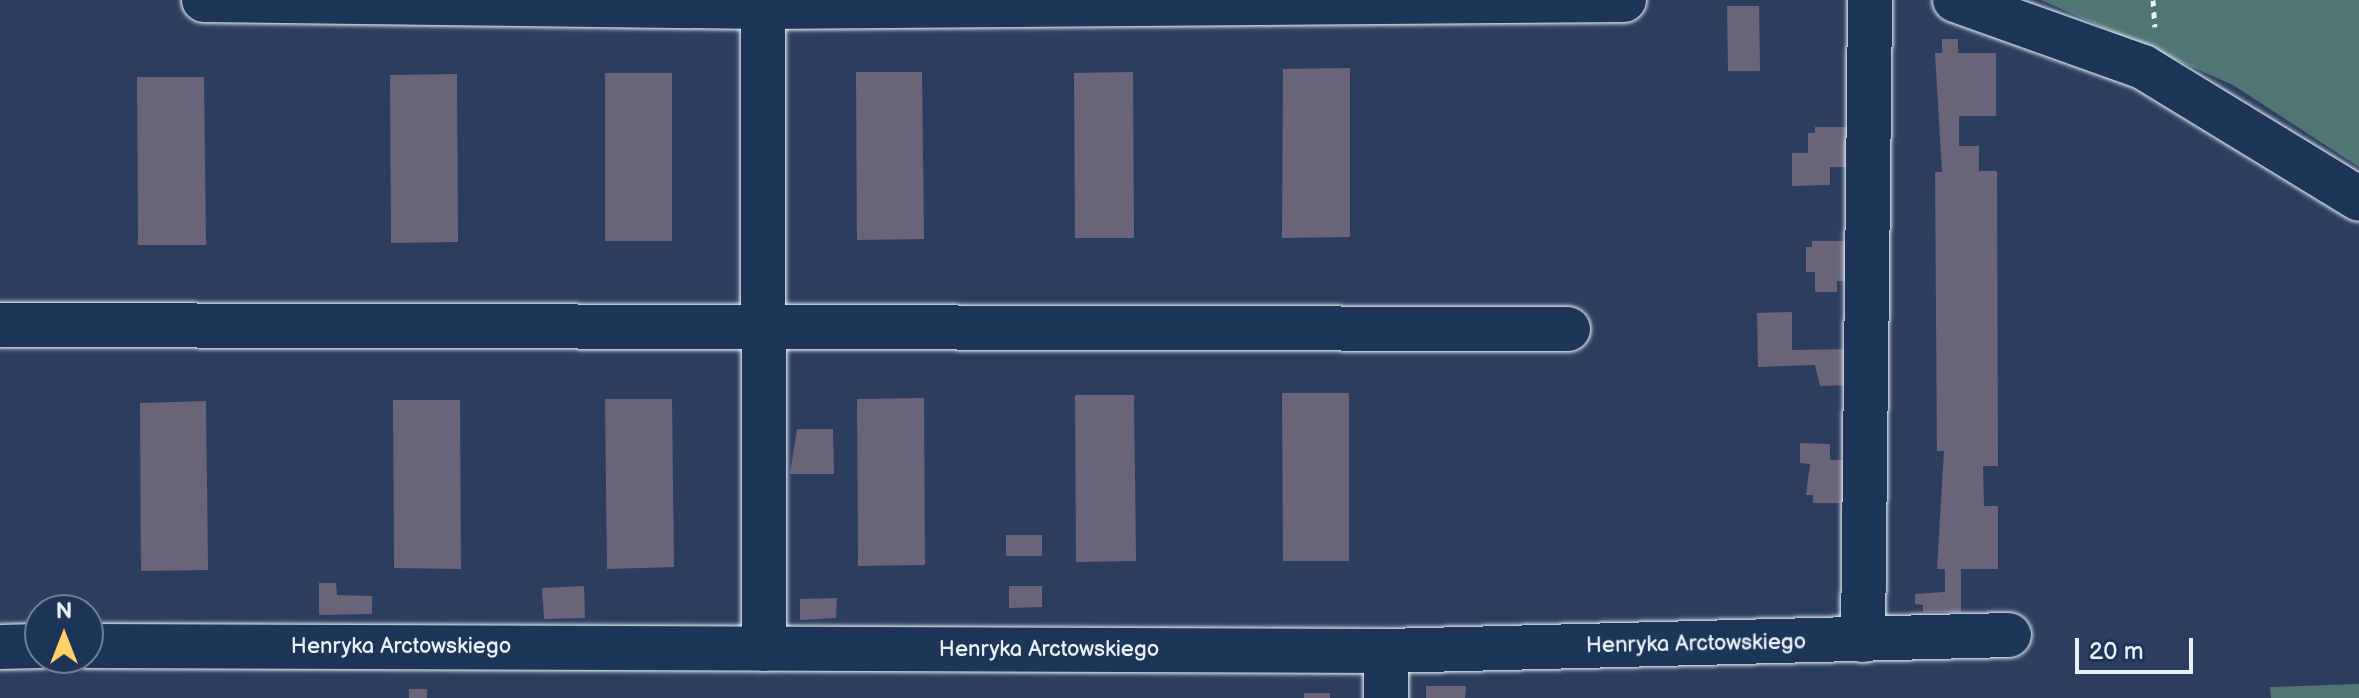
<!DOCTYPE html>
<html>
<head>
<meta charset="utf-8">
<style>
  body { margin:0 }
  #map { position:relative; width:2359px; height:698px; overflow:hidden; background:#2c3e5e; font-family:"Balsamiq Sans",sans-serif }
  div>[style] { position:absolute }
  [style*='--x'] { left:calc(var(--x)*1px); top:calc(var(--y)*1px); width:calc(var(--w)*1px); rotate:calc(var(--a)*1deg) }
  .green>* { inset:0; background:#517474 }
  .building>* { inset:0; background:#6a6479 }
  .path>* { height:5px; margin-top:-2.5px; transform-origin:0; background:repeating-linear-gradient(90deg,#e8f1f8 0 6px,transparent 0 12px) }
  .roads { filter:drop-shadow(0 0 2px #e8f1f8) drop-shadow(0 0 2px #e8f1f8) }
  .minor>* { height:44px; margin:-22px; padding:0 22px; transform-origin:22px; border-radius:22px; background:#1d3557 }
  span { translate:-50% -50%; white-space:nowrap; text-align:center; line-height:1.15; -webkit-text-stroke:6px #1d3557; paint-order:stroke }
  .street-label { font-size:22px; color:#e8f1f8 }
  .north { position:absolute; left:24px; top:594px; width:80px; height:80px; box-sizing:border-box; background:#1d3557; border:2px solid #6e8097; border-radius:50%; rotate:0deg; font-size:22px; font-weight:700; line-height:32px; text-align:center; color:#e8f1f8 }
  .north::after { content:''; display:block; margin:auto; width:28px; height:36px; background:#ffd166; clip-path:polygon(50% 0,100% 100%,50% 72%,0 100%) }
  .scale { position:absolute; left:2075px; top:638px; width:118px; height:36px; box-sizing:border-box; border:4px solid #e8f1f8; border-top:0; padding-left:10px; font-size:24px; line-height:28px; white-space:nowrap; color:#e8f1f8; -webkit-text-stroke:6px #1d3557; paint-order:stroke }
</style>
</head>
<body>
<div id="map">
  <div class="green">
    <i style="clip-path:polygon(2041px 0,2359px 0,2359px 167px,2233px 85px)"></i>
    <i style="clip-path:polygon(2359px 684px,2359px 698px,2271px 698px,2270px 687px)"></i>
  </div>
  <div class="building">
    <i style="clip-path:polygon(1727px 6px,1759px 6px,1760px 71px,1728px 71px)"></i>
    <i style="clip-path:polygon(1942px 39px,1958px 39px,1958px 53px,1996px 53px,1996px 116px,1959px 116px,1959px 146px,1979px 146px,1979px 171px,1997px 171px,1998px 466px,1983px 466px,1984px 506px,1998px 506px,1998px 569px,1961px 569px,1961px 612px,1923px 612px,1923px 605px,1915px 604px,1915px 594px,1945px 592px,1945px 569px,1937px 569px,1944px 451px,1937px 451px,1935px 172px,1942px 172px,1935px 53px,1942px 53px)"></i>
    <i style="clip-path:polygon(1350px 68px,1350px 237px,1282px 238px,1283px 69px)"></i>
    <i style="clip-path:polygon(856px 72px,922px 72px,924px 239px,857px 240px)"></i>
    <i style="clip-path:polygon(1133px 72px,1134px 238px,1075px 238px,1074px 73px)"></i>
    <i style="clip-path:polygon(605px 73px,672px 73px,672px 241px,605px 241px)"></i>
    <i style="clip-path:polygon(457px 74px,458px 242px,391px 243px,390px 75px)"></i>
    <i style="clip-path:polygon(137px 77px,204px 77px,206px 245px,138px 245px)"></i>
    <i style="clip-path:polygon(1815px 127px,1853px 127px,1853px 167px,1830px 167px,1830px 185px,1792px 186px,1792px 153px,1808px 153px,1808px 133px,1815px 133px)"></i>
    <i style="clip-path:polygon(1812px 241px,1850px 241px,1850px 281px,1837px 281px,1837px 292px,1815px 292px,1815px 272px,1806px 272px,1806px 247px,1812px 247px)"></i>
    <i style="clip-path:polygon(1792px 312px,1792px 350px,1855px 349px,1856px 385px,1820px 386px,1815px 365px,1758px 367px,1757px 313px)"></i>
    <i style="clip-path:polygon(1282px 393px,1349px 393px,1349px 561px,1283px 561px)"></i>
    <i style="clip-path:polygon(1075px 395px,1134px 395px,1136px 561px,1076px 562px)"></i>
    <i style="clip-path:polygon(924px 398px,925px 565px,858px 566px,857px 399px)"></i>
    <i style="clip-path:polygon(605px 399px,672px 399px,674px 567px,607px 569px)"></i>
    <i style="clip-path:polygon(393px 400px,460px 400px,461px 569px,394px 568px)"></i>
    <i style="clip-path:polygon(206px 401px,208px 570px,141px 571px,140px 403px)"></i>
    <i style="clip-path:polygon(797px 429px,833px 429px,834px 474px,790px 474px)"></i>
    <i style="clip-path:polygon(1800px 443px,1830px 444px,1830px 460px,1851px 460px,1851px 503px,1813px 503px,1813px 495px,1806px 495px,1810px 464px,1800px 463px)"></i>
    <i style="clip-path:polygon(1006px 535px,1042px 535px,1042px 556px,1006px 556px)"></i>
    <i style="clip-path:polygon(319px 583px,336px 583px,337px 595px,372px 596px,372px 614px,319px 615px)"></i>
    <i style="clip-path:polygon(584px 586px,585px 618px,544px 619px,542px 588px)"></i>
    <i style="clip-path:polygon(1009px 586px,1042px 586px,1042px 607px,1009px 608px)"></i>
    <i style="clip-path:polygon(837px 598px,836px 618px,800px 620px,800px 599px)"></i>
    <i style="clip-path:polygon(1426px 686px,1466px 686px,1465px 698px,1426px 698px)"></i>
    <i style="clip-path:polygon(409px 689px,427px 689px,427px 698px,409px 698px)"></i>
    <i style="clip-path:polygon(1304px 693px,1330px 693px,1330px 698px,1304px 698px)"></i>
  </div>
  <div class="path">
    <i style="--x:2153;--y:0;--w:27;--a:86"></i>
  </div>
  <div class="roads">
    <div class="minor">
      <i style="--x:204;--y:0;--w:559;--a:0.72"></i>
      <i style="--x:763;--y:7;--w:861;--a:-0.47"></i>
      <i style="--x:1955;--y:0;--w:200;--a:19.6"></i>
      <i style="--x:2143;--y:67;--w:253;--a:31.4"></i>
      <i style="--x:763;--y:7;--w:642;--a:89.91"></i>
      <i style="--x:0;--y:325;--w:1568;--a:0.15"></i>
      <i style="--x:1863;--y:640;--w:640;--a:-89.37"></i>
      <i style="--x:88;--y:646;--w:1298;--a:0.22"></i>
      <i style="--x:1386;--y:651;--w:623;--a:-1.47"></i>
      <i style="--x:0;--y:647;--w:40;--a:-1.4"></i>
      <i style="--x:1386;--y:651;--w:47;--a:90"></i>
    </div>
  </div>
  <div class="street-label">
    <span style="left:1696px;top:644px;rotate:-1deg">Henryka Arctowskiego</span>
    <span style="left:401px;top:647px">Henryka Arctowskiego</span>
    <span style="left:1049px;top:650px">Henryka Arctowskiego</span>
  </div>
  <div class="north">N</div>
  <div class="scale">20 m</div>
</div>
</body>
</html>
